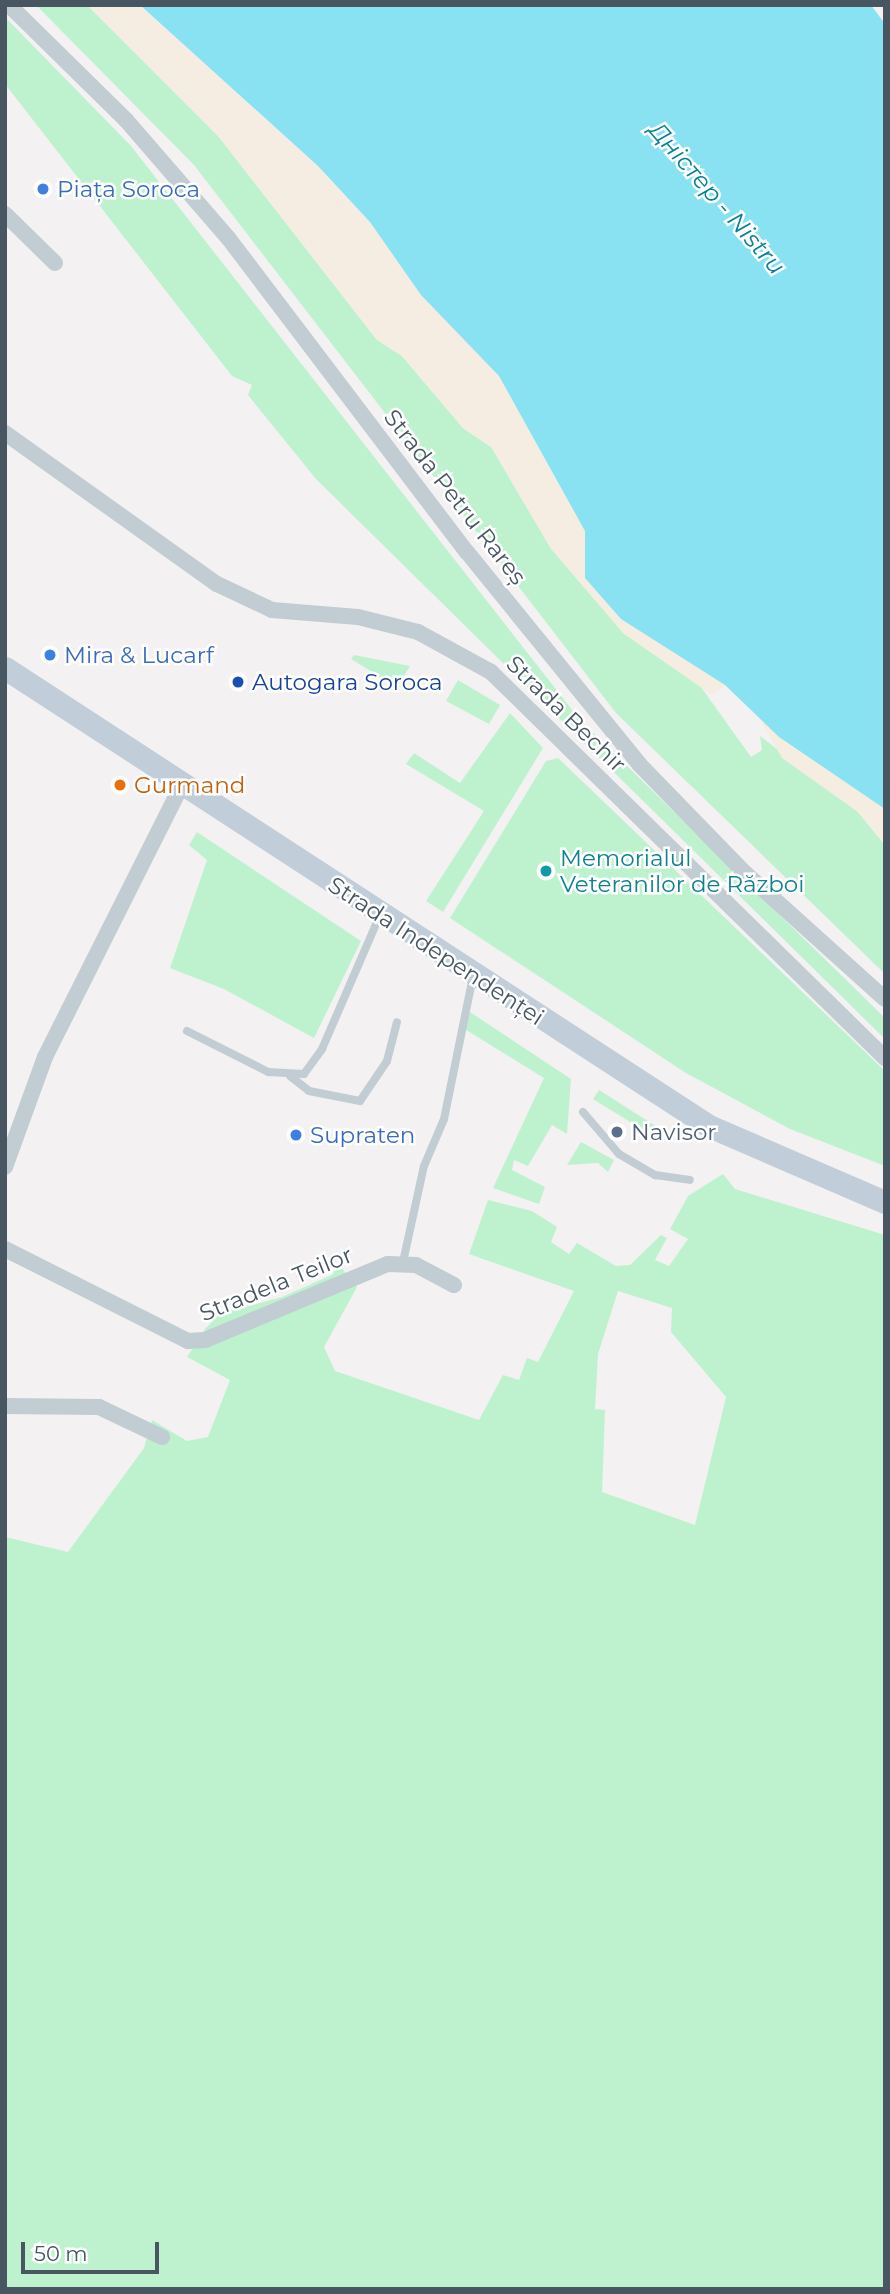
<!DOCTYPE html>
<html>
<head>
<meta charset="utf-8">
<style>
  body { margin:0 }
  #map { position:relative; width:890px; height:2294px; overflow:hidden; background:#f3f1f1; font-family:Montserrat,sans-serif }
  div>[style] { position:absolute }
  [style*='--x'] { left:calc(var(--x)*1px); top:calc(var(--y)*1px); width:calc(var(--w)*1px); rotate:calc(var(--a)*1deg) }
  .green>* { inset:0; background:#bef2cf }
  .sand>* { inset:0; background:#f5ede2 }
  .water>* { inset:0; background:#88e2f2 }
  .lane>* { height:8px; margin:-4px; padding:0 4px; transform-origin:4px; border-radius:4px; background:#c1ccd3 }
  .street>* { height:16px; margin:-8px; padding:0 8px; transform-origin:8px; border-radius:8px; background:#c1ccd3 }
  .secondary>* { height:23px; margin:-11.5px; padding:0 11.5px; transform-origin:11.5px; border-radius:11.5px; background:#c1ced9 }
  .dots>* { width:19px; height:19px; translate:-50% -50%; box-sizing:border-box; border:4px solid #fff; border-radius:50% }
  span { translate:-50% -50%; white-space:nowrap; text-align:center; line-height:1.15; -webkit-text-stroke:5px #fff; paint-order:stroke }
  .shop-label { font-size:23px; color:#366cbe }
  .left { translate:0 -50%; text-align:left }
  .street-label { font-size:23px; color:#475660 }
  .transit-label { font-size:23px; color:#164399 }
  .food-label { font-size:23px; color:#c56008 }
  .culture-label { font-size:23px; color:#0d838f }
  .service-label { font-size:23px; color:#4e5e75 }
  .water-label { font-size:24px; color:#068096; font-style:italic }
  .frame { position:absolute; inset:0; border:7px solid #475660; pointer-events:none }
  .scale { position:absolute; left:21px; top:2242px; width:138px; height:32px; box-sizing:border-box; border:4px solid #475660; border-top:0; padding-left:9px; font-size:21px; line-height:24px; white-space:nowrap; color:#475660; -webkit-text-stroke:5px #fff; paint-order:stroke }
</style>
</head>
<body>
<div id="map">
  <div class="green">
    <i style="clip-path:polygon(36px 5px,87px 5px,218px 136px,377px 340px,402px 356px,463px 428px,491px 447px,623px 633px,701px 687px,751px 757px,762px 750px,760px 736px,858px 812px,885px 845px,885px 974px,616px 713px,194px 165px)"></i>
    <i style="clip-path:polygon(5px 17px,131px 146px,580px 720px,885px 1018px,885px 1039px,316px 479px,248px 395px,252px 385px,232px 376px,5px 84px)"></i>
    <i style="clip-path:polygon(354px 655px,410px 666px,397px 687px,351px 659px)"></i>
    <i style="clip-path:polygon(458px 680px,500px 705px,489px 724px,446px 701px)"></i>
    <i style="clip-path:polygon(510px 713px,543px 748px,443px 912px,426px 901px,484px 811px,406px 764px,414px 753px,460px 783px)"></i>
    <i style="clip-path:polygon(558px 758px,885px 1071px,885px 1166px,790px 1129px,686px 1073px,450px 918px,546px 761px)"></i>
    <i style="clip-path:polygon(197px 832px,361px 941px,314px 1038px,224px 989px,170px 968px,207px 860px,189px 845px)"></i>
    <i style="clip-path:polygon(470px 1012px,571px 1079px,567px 1134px,552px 1125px,528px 1166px,514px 1160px,512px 1170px,545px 1187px,539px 1204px,493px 1188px,544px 1078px,463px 1028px)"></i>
    <i style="clip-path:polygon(599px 1090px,668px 1134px,656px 1138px,601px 1104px,593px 1099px)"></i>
    <i style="clip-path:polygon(581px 1142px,614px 1160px,608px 1172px,598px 1163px,567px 1165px)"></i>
    <i style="clip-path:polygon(evenodd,723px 1174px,735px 1189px,885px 1235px,885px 2289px,5px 2289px,5px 1537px,68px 1552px,144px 1448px,152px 1420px,187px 1441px,208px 1437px,230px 1380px,187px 1357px,206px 1328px,220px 1314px,282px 1297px,332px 1275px,339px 1265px,357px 1287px,324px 1347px,335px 1371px,479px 1420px,503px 1375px,519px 1380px,527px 1358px,538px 1362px,574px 1291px,469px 1254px,488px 1200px,532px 1211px,557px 1227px,551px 1242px,569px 1254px,577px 1243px,616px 1266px,630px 1265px,661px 1235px,667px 1238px,655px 1260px,669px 1266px,688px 1239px,670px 1229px,688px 1196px,723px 1174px,618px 1291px,672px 1308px,671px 1332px,726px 1397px,695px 1525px,602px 1492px,605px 1410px,595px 1409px,598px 1354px,618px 1291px)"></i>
  </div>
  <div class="sand">
    <i style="clip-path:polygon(88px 5px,139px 5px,318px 166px,370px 222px,421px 295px,499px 376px,585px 531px,586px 578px,621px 619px,725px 685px,712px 695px,623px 633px,551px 549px,491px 447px,463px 428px,402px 356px,377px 340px,220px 138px)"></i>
    <i style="clip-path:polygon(758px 716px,794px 748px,877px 799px,885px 809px,885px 845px,858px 812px,782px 758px)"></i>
  </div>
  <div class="water">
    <i style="clip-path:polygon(140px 5px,871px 5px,885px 24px,885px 809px,779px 737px,725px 685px,621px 619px,585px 578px,585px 531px,499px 376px,421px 295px,370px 222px,318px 166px)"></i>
  </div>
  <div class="lane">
    <i style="--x:187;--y:1031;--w:91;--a:26.8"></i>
    <i style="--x:268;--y:1072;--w:36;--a:3"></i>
    <i style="--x:304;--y:1074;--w:31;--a:-54"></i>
    <i style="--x:322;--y:1049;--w:146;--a:-66.6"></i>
    <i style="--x:290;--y:1076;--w:24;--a:38"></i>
    <i style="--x:309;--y:1091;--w:52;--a:11.1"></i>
    <i style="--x:360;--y:1101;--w:48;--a:-56"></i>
    <i style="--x:387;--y:1061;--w:40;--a:-75.6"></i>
    <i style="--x:583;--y:1112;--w:55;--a:49.4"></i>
    <i style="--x:619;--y:1154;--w:42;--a:30.3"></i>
    <i style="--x:655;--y:1175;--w:35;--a:8"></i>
    <i style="--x:403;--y:1262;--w:98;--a:-77.7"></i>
    <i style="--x:424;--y:1166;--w:51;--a:-66.9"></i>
    <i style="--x:444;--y:1119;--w:145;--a:-78.5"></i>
  </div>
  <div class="street">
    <i style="--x:9;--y:5;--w:164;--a:44.5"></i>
    <i style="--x:126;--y:120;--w:157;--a:49.1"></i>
    <i style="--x:229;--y:239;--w:393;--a:52.8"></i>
    <i style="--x:467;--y:552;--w:273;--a:50.9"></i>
    <i style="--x:639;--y:764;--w:152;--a:45.8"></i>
    <i style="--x:745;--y:873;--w:188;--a:42"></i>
    <i style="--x:5;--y:214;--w:70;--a:44.4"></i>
    <i style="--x:5;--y:433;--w:260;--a:35.5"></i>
    <i style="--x:217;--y:584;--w:61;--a:25.3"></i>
    <i style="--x:272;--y:610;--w:86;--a:4.7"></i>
    <i style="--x:358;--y:617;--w:62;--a:14"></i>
    <i style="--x:418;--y:632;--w:83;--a:28.7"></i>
    <i style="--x:491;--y:672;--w:552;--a:44.41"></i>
    <i style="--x:5;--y:1167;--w:117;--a:-70"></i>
    <i style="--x:45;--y:1057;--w:305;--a:-63.3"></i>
    <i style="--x:5;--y:1249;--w:205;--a:26.7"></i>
    <i style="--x:188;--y:1341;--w:17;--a:-3"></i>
    <i style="--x:205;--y:1340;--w:198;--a:-22.6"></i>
    <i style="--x:388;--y:1264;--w:28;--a:2"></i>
    <i style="--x:416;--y:1265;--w:43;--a:27.8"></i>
    <i style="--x:5;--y:1406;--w:94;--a:0.6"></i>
    <i style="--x:99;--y:1407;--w:70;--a:25.5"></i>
  </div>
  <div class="secondary">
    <i style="--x:5;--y:668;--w:840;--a:33.05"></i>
    <i style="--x:709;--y:1126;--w:192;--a:23.4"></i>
  </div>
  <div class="dots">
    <i style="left:43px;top:189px;background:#3f7fe0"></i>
    <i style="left:50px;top:655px;background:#3f7fe0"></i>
    <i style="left:238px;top:682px;background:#1a4fb4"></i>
    <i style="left:120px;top:785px;background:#e8710a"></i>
    <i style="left:546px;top:871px;background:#0f9aa8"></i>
    <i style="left:617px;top:1132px;background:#5c6f8a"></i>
    <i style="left:296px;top:1135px;background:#3f7fe0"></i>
  </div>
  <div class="shop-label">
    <span class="left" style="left:57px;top:189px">Piața Soroca</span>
    <span class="left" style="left:64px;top:655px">Mira &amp; Lucarf</span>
    <span class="left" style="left:310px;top:1135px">Supraten</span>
  </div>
  <div class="street-label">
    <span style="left:455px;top:497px;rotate:52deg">Strada Petru Rareș</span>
    <span style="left:566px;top:714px;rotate:44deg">Strada Bechir</span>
    <span style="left:436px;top:951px;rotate:33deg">Strada Independenței</span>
    <span style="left:276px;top:1284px;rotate:-22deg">Stradela Teilor</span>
  </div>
  <div class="transit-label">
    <span class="left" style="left:252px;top:682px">Autogara Soroca</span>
  </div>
  <div class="food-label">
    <span class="left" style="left:134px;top:785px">Gurmand</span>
  </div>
  <div class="culture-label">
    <span class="left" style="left:560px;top:871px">Memorialul<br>Veteranilor de Război</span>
  </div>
  <div class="service-label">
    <span class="left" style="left:631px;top:1132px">Navisor</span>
  </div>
  <div class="water-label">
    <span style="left:717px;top:198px;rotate:49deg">Дністер - Nistru</span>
  </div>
  <div class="frame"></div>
  <div class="scale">50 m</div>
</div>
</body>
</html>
